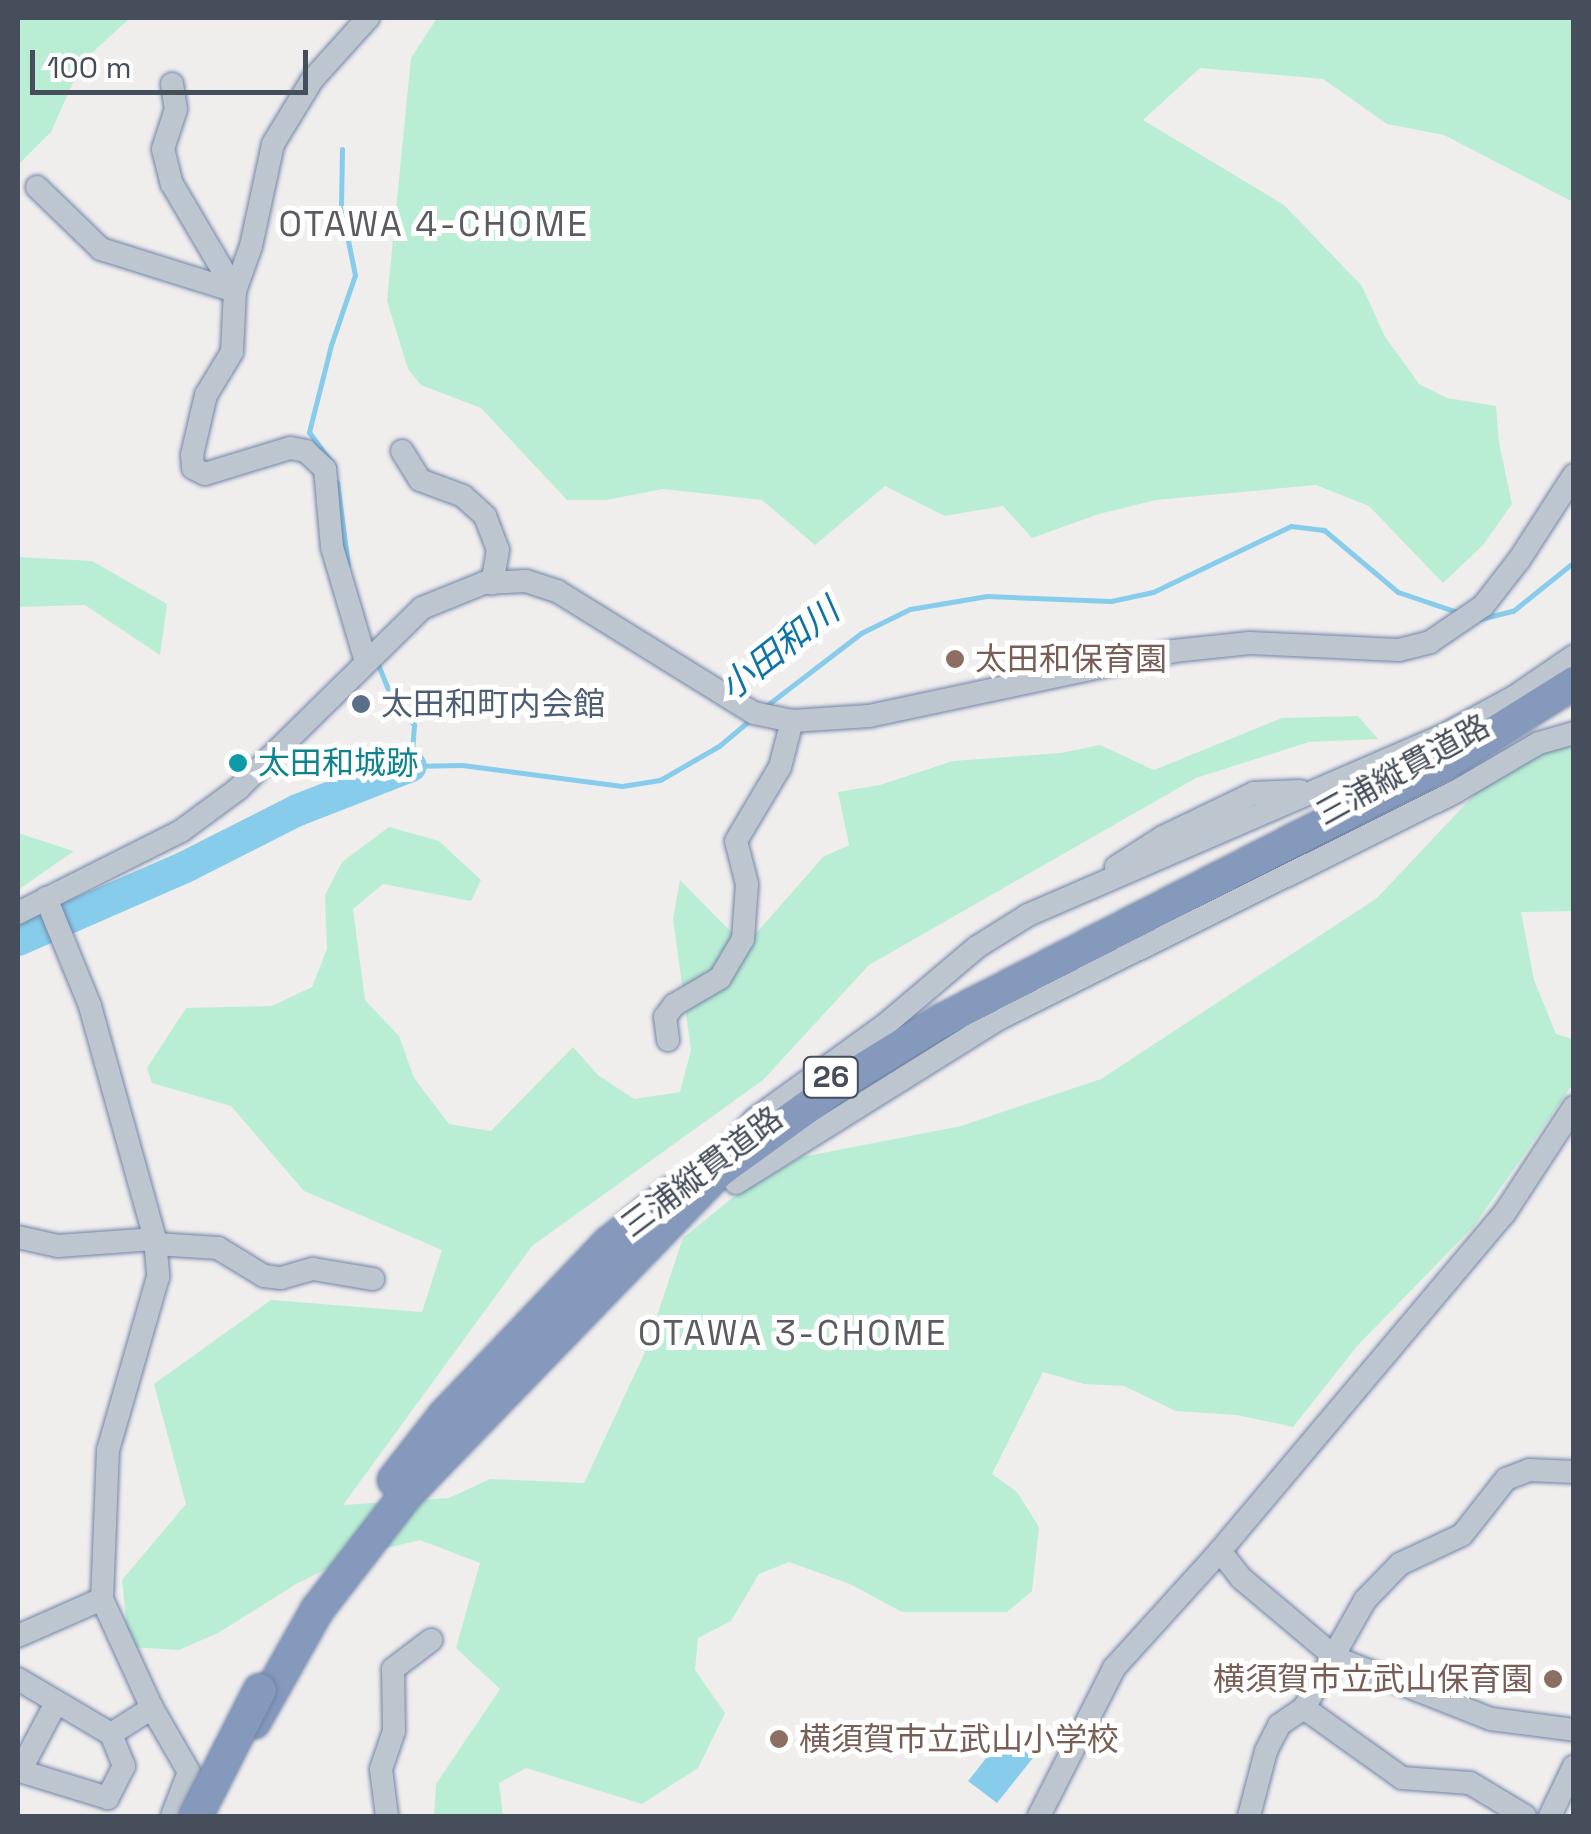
<!DOCTYPE html>
<html>
<head>
<meta charset="utf-8">
<style>
  body { margin:0 }
  #map { position:relative; width:1591px; height:1834px; overflow:hidden; background:#f0eded; font-family:"Space Grotesk","Noto Sans JP",sans-serif }
  div>[style] { position:absolute }
  [style*='--x'] { left:calc(var(--x)*1px); top:calc(var(--y)*1px); width:calc(var(--w)*1px); rotate:calc(var(--a)*1deg) }
  .green>* { inset:0; background:#baeed4 }
  .water>* { inset:0; background:#87cceb }
  .stream>* { height:5px; margin:-2.5px; padding:0 2.5px; transform-origin:2.5px; border-radius:2.5px; background:#87cceb }
  .river>* { height:32px; margin:-16px; padding:0 16px; transform-origin:16px; border-radius:16px; background:#87cceb }
  .roads { filter:drop-shadow(0 0 2px #7084a8) drop-shadow(0 0 2px #7084a8) }
  .minor>* { height:22px; margin:-11px; padding:0 11px; transform-origin:11px; border-radius:11px; background:#bdc6cf }
  .highway>* { height:32px; margin:-16px; padding:0 16px; transform-origin:16px; border-radius:16px; background:#8499bc }
  .bridges { filter:drop-shadow(0 0 2px #7084a8) drop-shadow(0 0 2px #7084a8) }
  .highway-bridge>* { height:32px; margin:-16px; padding:0 16px; transform-origin:16px; border-radius:16px; background:#8499bc }
  .dots>* { width:28px; height:28px; translate:-50% -50%; box-sizing:border-box; border:5px solid #fff; border-radius:50% }
  span { translate:-50% -50%; white-space:nowrap; text-align:center; line-height:1.15; -webkit-text-stroke:10px #fff; paint-order:stroke }
  .shield-label span { padding:2px 8px; background:#fff; border:2px solid; border-radius:8px; -webkit-text-stroke-width:0 }
  .shield-label { font-size:30px; color:#454e5a; font-weight:700 }
  .education-label { font-size:32px; color:#785e54 }
  .left { translate:0 -50%; text-align:left }
  .right { translate:-100% -50%; text-align:right }
  .service-label { font-size:32px; color:#4e5e75 }
  .culture-label { font-size:32px; color:#0d838f }
  .street-label { font-size:32px; color:#454e5a }
  .neighbourhood-label { font-size:35px; color:#5a5c62; letter-spacing:2.5px }
  .water-label { font-size:35px; color:#0d75a6; font-style:italic }
  .frame { position:absolute; inset:0; border:20px solid #454e5a; pointer-events:none }
  .scale { position:absolute; left:30px; top:50px; width:278px; height:45px; box-sizing:border-box; border:5px solid #454e5a; border-top:0; padding-left:12px; font-size:30px; line-height:35px; white-space:nowrap; color:#454e5a; -webkit-text-stroke:8px #fff; paint-order:stroke }
</style>
</head>
<body>
<div id="map">
  <div class="green">
    <i style="clip-path:polygon(18px 18px,130px 18px,82px 62px,51px 132px,18px 165px)"></i>
    <i style="clip-path:polygon(437px 18px,1573px 18px,1573px 202px,1444px 135px,1387px 124px,1323px 79px,1200px 68px,1143px 120px,1284px 205px,1362px 286px,1384px 335px,1419px 384px,1447px 398px,1496px 406px,1499px 443px,1512px 504px,1483px 545px,1443px 583px,1369px 506px,1316px 485px,1156px 500px,1099px 514px,1032px 538px,1003px 506px,945px 516px,885px 486px,815px 545px,762px 500px,663px 489px,606px 500px,567px 500px,481px 408px,421px 385px,408px 369px,387px 301px,411px 58px)"></i>
    <i style="clip-path:polygon(18px 557px,92px 561px,167px 604px,160px 655px,85px 605px,18px 607px)"></i>
    <i style="clip-path:polygon(1358px 716px,1378px 739px,1309px 742px,1196px 778px,869px 965px,763px 1080px,532px 1246px,343px 1505px,449px 1498px,490px 1479px,584px 1483px,645px 1352px,683px 1238px,732px 1198px,802px 1157px,961px 1126px,1101px 1079px,1377px 898px,1507px 760px,1573px 741px,1573px 911px,1521px 912px,1534px 980px,1556px 1034px,1573px 1039px,1573px 1084px,1474px 1226px,1358px 1345px,1293px 1427px,1237px 1415px,1176px 1411px,1124px 1386px,1084px 1384px,1043px 1372px,992px 1474px,1017px 1492px,1039px 1527px,1032px 1591px,1007px 1612px,902px 1612px,850px 1584px,789px 1562px,759px 1574px,731px 1621px,698px 1638px,695px 1670px,725px 1713px,698px 1768px,642px 1804px,526px 1768px,499px 1783px,503px 1816px,434px 1816px,436px 1784px,500px 1689px,456px 1648px,480px 1563px,420px 1540px,353px 1556px,296px 1584px,218px 1633px,179px 1650px,129px 1647px,122px 1580px,186px 1504px,154px 1384px,271px 1300px,422px 1312px,442px 1250px,304px 1191px,231px 1106px,152px 1083px,147px 1068px,186px 1008px,272px 1006px,312px 987px,327px 949px,325px 895px,342px 862px,389px 827px,439px 841px,481px 880px,471px 901px,383px 884px,353px 909px,365px 1000px,399px 1036px,414px 1078px,449px 1124px,491px 1131px,573px 1047px,598px 1075px,634px 1099px,680px 1092px,691px 1050px,673px 919px,680px 880px,745px 946px,823px 857px,849px 845px,838px 792px,880px 785px,953px 761px,1061px 753px,1100px 745px,1154px 770px,1282px 718px)"></i>
    <i style="clip-path:polygon(18px 833px,73px 851px,74px 851px,18px 890px)"></i>
  </div>
  <div class="water">
    <i style="clip-path:polygon(1011px 1727px,1040px 1749px,997px 1803px,968px 1781px)"></i>
  </div>
  <div class="stream">
    <i style="--x:334;--y:466;--w:42;--a:-126.3"></i>
    <i style="--x:309;--y:432;--w:90;--a:-75.8"></i>
    <i style="--x:331;--y:345;--w:74;--a:-71.1"></i>
    <i style="--x:355;--y:275;--w:70;--a:-101.5"></i>
    <i style="--x:341;--y:206;--w:57;--a:-89"></i>
    <i style="--x:337;--y:482;--w:84;--a:82.5"></i>
    <i style="--x:1480;--y:619;--w:34;--a:-14"></i>
    <i style="--x:1513;--y:611;--w:78;--a:-38.8"></i>
    <i style="--x:377;--y:662;--w:27;--a:68"></i>
    <i style="--x:387;--y:687;--w:47;--a:54.6"></i>
    <i style="--x:414;--y:725;--w:41;--a:94.2"></i>
    <i style="--x:411;--y:766;--w:51;--a:-1.1"></i>
    <i style="--x:462;--y:765;--w:161;--a:7.5"></i>
    <i style="--x:622;--y:786;--w:38;--a:-9"></i>
    <i style="--x:660;--y:780;--w:68;--a:-30"></i>
    <i style="--x:719;--y:746;--w:40;--a:-40"></i>
    <i style="--x:766;--y:706;--w:120;--a:-37.5"></i>
    <i style="--x:861;--y:633;--w:55;--a:-26.1"></i>
    <i style="--x:910;--y:609;--w:78;--a:-9.6"></i>
    <i style="--x:987;--y:596;--w:124;--a:2.3"></i>
    <i style="--x:1111;--y:601;--w:43;--a:-12.1"></i>
    <i style="--x:1153;--y:592;--w:153;--a:-25.6"></i>
    <i style="--x:1291;--y:526;--w:33;--a:7"></i>
    <i style="--x:1324;--y:530;--w:97;--a:40"></i>
    <i style="--x:1398;--y:592;--w:65;--a:18.7"></i>
  </div>
  <div class="river">
    <i style="--x:18;--y:940;--w:184;--a:-23.6"></i>
    <i style="--x:187;--y:866;--w:124;--a:-26.8"></i>
    <i style="--x:298;--y:810;--w:121;--a:-21.3"></i>
  </div>
  <div class="roads">
    <div class="minor">
      <i style="--x:172;--y:84;--w:25;--a:81"></i>
      <i style="--x:176;--y:109;--w:42;--a:108"></i>
      <i style="--x:163;--y:149;--w:36;--a:76"></i>
      <i style="--x:172;--y:184;--w:124;--a:59.5"></i>
      <i style="--x:37;--y:187;--w:89;--a:44.1"></i>
      <i style="--x:101;--y:249;--w:140;--a:17.4"></i>
      <i style="--x:402;--y:451;--w:34;--a:58"></i>
      <i style="--x:420;--y:480;--w:46;--a:20.4"></i>
      <i style="--x:463;--y:496;--w:30;--a:42"></i>
      <i style="--x:485;--y:516;--w:36;--a:69"></i>
      <i style="--x:498;--y:550;--w:34;--a:100"></i>
      <i style="--x:366;--y:662;--w:120;--a:-106.5"></i>
      <i style="--x:332;--y:547;--w:78;--a:-95.1"></i>
      <i style="--x:325;--y:469;--w:26;--a:-137"></i>
      <i style="--x:306;--y:451;--w:16;--a:-169"></i>
      <i style="--x:290;--y:448;--w:89;--a:163"></i>
      <i style="--x:205;--y:474;--w:13;--a:-153"></i>
      <i style="--x:193;--y:468;--w:13;--a:-94"></i>
      <i style="--x:192;--y:455;--w:62;--a:-76.9"></i>
      <i style="--x:206;--y:395;--w:50;--a:-58.8"></i>
      <i style="--x:232;--y:352;--w:61;--a:-87.2"></i>
      <i style="--x:235;--y:291;--w:48;--a:-70.4"></i>
      <i style="--x:251;--y:246;--w:104;--a:-77.8"></i>
      <i style="--x:273;--y:144;--w:75;--a:-58.6"></i>
      <i style="--x:312;--y:80;--w:84;--a:-47.9"></i>
      <i style="--x:1116;--y:867;--w:56;--a:-32.6"></i>
      <i style="--x:1163;--y:837;--w:101;--a:-25.8"></i>
      <i style="--x:1254;--y:793;--w:46;--a:-2.5"></i>
      <i style="--x:46;--y:898;--w:117;--a:67.8"></i>
      <i style="--x:90;--y:1006;--w:242;--a:74.4"></i>
      <i style="--x:155;--y:1239;--w:38;--a:85"></i>
      <i style="--x:158;--y:1277;--w:180;--a:106.1"></i>
      <i style="--x:108;--y:1450;--w:149;--a:92.3"></i>
      <i style="--x:102;--y:1599;--w:120;--a:65.4"></i>
      <i style="--x:152;--y:1708;--w:74;--a:60"></i>
      <i style="--x:189;--y:1772;--w:41;--a:72.9"></i>
      <i style="--x:18;--y:913;--w:182;--a:-26.7"></i>
      <i style="--x:181;--y:831;--w:71;--a:-36.4"></i>
      <i style="--x:238;--y:789;--w:258;--a:-44.5"></i>
      <i style="--x:422;--y:608;--w:67;--a:-22"></i>
      <i style="--x:484;--y:583;--w:42;--a:-2.7"></i>
      <i style="--x:526;--y:581;--w:33;--a:18"></i>
      <i style="--x:557;--y:591;--w:232;--a:31.8"></i>
      <i style="--x:754;--y:713;--w:39;--a:12"></i>
      <i style="--x:792;--y:721;--w:77;--a:-3.7"></i>
      <i style="--x:869;--y:716;--w:312;--a:-12"></i>
      <i style="--x:1174;--y:651;--w:76;--a:-6"></i>
      <i style="--x:1250;--y:643;--w:149;--a:2.7"></i>
      <i style="--x:1399;--y:650;--w:32;--a:-14"></i>
      <i style="--x:1430;--y:642;--w:64;--a:-34.2"></i>
      <i style="--x:1483;--y:606;--w:58;--a:-52"></i>
      <i style="--x:1519;--y:560;--w:101;--a:-57.1"></i>
      <i style="--x:668;--y:1040;--w:23;--a:-97"></i>
      <i style="--x:665;--y:1017;--w:15;--a:-53"></i>
      <i style="--x:674;--y:1005;--w:53;--a:-30.4"></i>
      <i style="--x:720;--y:978;--w:45;--a:-59.5"></i>
      <i style="--x:743;--y:939;--w:55;--a:-85.8"></i>
      <i style="--x:747;--y:884;--w:44;--a:-104.3"></i>
      <i style="--x:736;--y:841;--w:86;--a:-59.3"></i>
      <i style="--x:780;--y:767;--w:48;--a:-75.4"></i>
      <i style="--x:723;--y:1154;--w:47;--a:-47.6"></i>
      <i style="--x:755;--y:1119;--w:160;--a:-35.9"></i>
      <i style="--x:885;--y:1025;--w:121;--a:-40.3"></i>
      <i style="--x:977;--y:947;--w:60;--a:-32.1"></i>
      <i style="--x:1028;--y:915;--w:451;--a:-23.4"></i>
      <i style="--x:1442;--y:736;--w:82;--a:-28.4"></i>
      <i style="--x:1514;--y:697;--w:73;--a:-34.3"></i>
      <i style="--x:736;--y:1183;--w:309;--a:-32"></i>
      <i style="--x:998;--y:1019;--w:510;--a:-26.41"></i>
      <i style="--x:1455;--y:792;--w:97;--a:-30.3"></i>
      <i style="--x:1539;--y:743;--w:36;--a:-16"></i>
      <i style="--x:18;--y:1237;--w:41;--a:12.7"></i>
      <i style="--x:58;--y:1246;--w:97;--a:-4.1"></i>
      <i style="--x:156;--y:1244;--w:62;--a:3.7"></i>
      <i style="--x:218;--y:1248;--w:54;--a:31.3"></i>
      <i style="--x:264;--y:1276;--w:17;--a:7"></i>
      <i style="--x:281;--y:1278;--w:33;--a:-16"></i>
      <i style="--x:313;--y:1269;--w:61;--a:9.5"></i>
      <i style="--x:1220;--y:1551;--w:34;--a:52"></i>
      <i style="--x:1241;--y:1578;--w:124;--a:40.1"></i>
      <i style="--x:1336;--y:1658;--w:167;--a:21.5"></i>
      <i style="--x:1491;--y:1719;--w:84;--a:7.5"></i>
      <i style="--x:18;--y:1636;--w:92;--a:-23.8"></i>
      <i style="--x:18;--y:1679;--w:108;--a:30.6"></i>
      <i style="--x:111;--y:1734;--w:35;--a:68"></i>
      <i style="--x:124;--y:1766;--w:36;--a:117"></i>
      <i style="--x:108;--y:1798;--w:92;--a:-162.9"></i>
      <i style="--x:20;--y:1771;--w:77;--a:-62.1"></i>
      <i style="--x:1304;--y:1708;--w:120;--a:35.5"></i>
      <i style="--x:1402;--y:1778;--w:68;--a:4.2"></i>
      <i style="--x:1470;--y:1783;--w:64;--a:31"></i>
      <i style="--x:111;--y:1734;--w:49;--a:-32.4"></i>
      <i style="--x:172;--y:1816;--w:47;--a:-68.9"></i>
      <i style="--x:387;--y:1816;--w:47;--a:-97.3"></i>
      <i style="--x:381;--y:1769;--w:40;--a:-71.1"></i>
      <i style="--x:394;--y:1731;--w:62;--a:-90.9"></i>
      <i style="--x:393;--y:1669;--w:48;--a:-37.3"></i>
      <i style="--x:1039;--y:1816;--w:166;--a:-63.1"></i>
      <i style="--x:1114;--y:1668;--w:158;--a:-47.8"></i>
      <i style="--x:1220;--y:1551;--w:441;--a:-49.9"></i>
      <i style="--x:1504;--y:1214;--w:128;--a:-56.8"></i>
      <i style="--x:1249;--y:1816;--w:67;--a:-75.3"></i>
      <i style="--x:1266;--y:1751;--w:29;--a:-63"></i>
      <i style="--x:1279;--y:1725;--w:30;--a:-34"></i>
      <i style="--x:1304;--y:1708;--w:124;--a:-60.5"></i>
      <i style="--x:1365;--y:1600;--w:50;--a:-45.8"></i>
      <i style="--x:1400;--y:1564;--w:68;--a:-25.1"></i>
      <i style="--x:1462;--y:1535;--w:71;--a:-51.8"></i>
      <i style="--x:1506;--y:1479;--w:25;--a:-21"></i>
      <i style="--x:1529;--y:1470;--w:45;--a:2.5"></i>
      <i style="--x:1550;--y:1816;--w:55;--a:-64.4"></i>
    </div>
    <div class="highway">
      <i style="--x:394;--y:1480;--w:81;--a:-52"></i>
      <i style="--x:444;--y:1416;--w:239;--a:-46.4"></i>
      <i style="--x:609;--y:1243;--w:81;--a:-39"></i>
      <i style="--x:254;--y:1722;--w:129;--a:-60.6"></i>
      <i style="--x:317;--y:1610;--w:144;--a:-52.3"></i>
      <i style="--x:405;--y:1496;--w:452;--a:-46"></i>
      <i style="--x:719;--y:1171;--w:148;--a:-35.9"></i>
      <i style="--x:839;--y:1084;--w:120;--a:-31.7"></i>
      <i style="--x:941;--y:1021;--w:576;--a:-27.14"></i>
      <i style="--x:1454;--y:758;--w:142;--a:-32"></i>
    </div>
  </div>
  <div class="bridges">
    <div class="highway-bridge">
      <i style="--x:196;--y:1816;--w:141;--a:-63.1"></i>
    </div>
  </div>
  <div class="dots">
    <i style="left:955px;top:659px;background:#8d6e63"></i>
    <i style="left:361px;top:704px;background:#5c6f8a"></i>
    <i style="left:238px;top:763px;background:#0f9aa8"></i>
    <i style="left:1553px;top:1679px;background:#8d6e63"></i>
    <i style="left:779px;top:1739px;background:#8d6e63"></i>
  </div>
  <div class="shield-label">
    <span style="left:831px;top:1077px">26</span>
  </div>
  <div class="education-label">
    <span class="left" style="left:975px;top:659px">太田和保育園</span>
    <span class="right" style="left:1533px;top:1679px">横須賀市立武山保育園</span>
    <span class="left" style="left:799px;top:1739px">横須賀市立武山小学校</span>
  </div>
  <div class="service-label">
    <span class="left" style="left:381px;top:704px">太田和町内会館</span>
  </div>
  <div class="culture-label">
    <span class="left" style="left:258px;top:763px">太田和城跡</span>
  </div>
  <div class="street-label">
    <span style="left:1403px;top:770px;rotate:-29deg">三浦縦貫道路</span>
    <span style="left:702px;top:1172px;rotate:-37deg">三浦縦貫道路</span>
  </div>
  <div class="neighbourhood-label">
    <span style="left:434px;top:224px">OTAWA 4-CHOME</span>
    <span style="left:793px;top:1333px">OTAWA 3-CHOME</span>
  </div>
  <div class="water-label">
    <span style="left:779px;top:649px;rotate:-38deg">小田和川</span>
  </div>
  <div class="frame"></div>
  <div class="scale">100 m</div>
</div>
</body>
</html>
